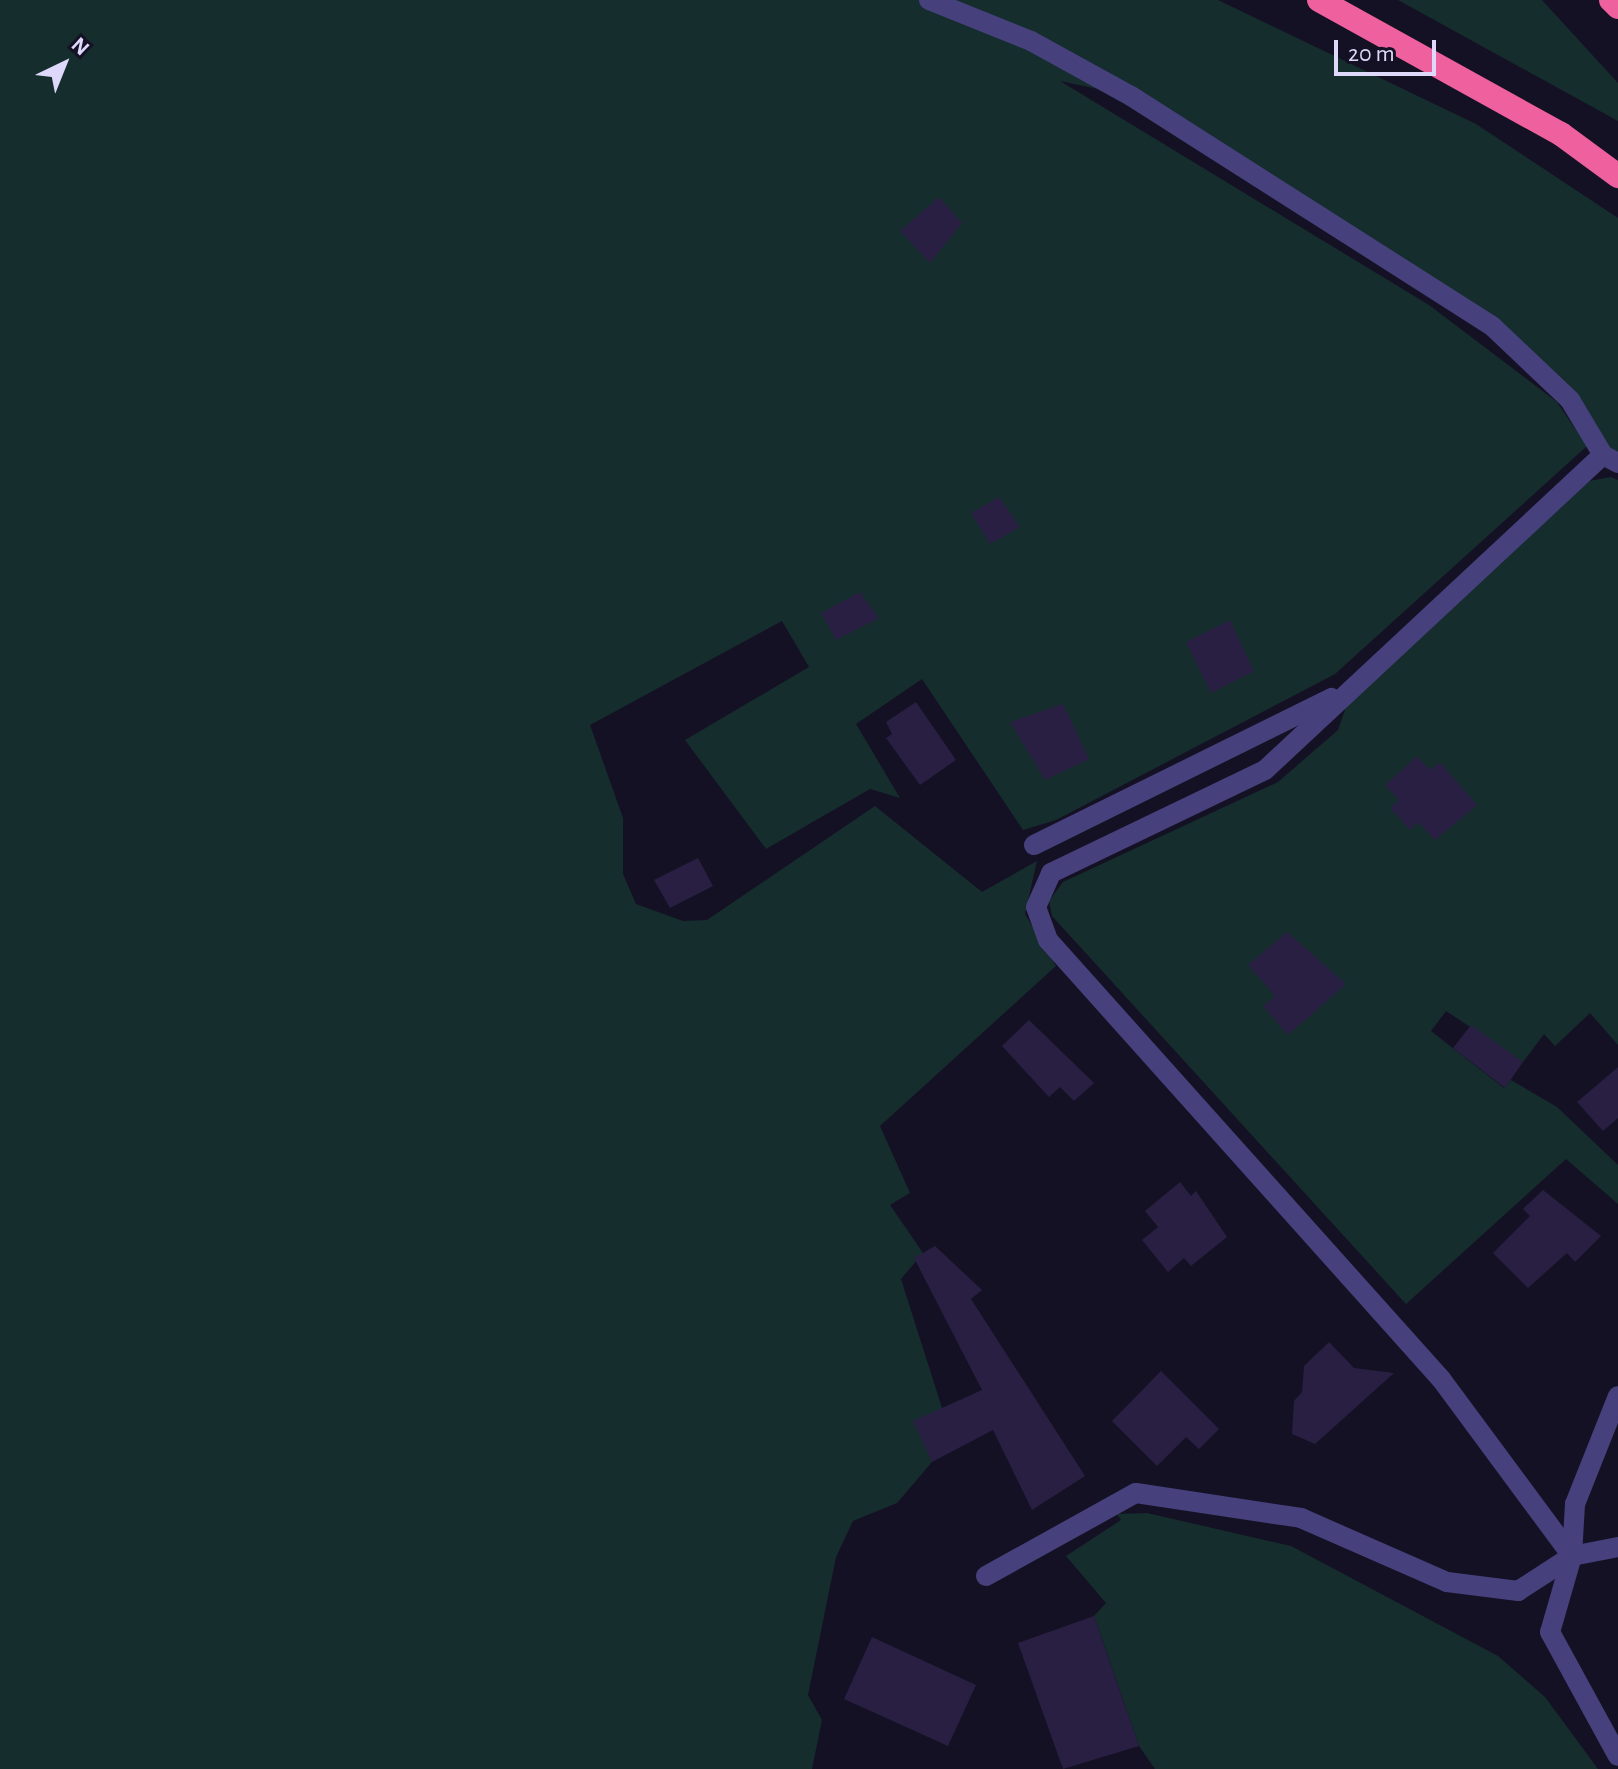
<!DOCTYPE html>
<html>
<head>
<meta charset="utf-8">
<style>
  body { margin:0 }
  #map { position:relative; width:1618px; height:1769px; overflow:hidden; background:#151124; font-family:"Alegreya Sans",sans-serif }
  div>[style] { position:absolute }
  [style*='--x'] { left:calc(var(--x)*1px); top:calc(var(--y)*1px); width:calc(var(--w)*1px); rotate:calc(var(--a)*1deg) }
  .green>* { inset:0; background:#152d2d }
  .building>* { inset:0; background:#281f42 }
  .minor>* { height:20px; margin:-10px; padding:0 10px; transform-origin:10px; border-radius:10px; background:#46417d }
  .highway>* { height:24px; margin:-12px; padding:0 12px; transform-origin:12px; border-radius:12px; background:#ee609e }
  span { translate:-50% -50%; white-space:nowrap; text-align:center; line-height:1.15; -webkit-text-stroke:8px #151124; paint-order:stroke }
  .north { position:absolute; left:24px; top:24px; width:80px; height:80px; -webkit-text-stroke:6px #151124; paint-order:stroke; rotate:43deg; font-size:22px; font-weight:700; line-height:32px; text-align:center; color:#ded8fb }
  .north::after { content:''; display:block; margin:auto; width:28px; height:36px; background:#ded8fb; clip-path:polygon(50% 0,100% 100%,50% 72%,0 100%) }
  .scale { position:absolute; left:1334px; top:40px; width:102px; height:36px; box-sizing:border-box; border:4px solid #ded8fb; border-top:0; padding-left:10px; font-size:24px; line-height:28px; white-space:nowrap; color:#ded8fb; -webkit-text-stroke:6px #151124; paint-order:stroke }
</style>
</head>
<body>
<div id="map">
  <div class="green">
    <i style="clip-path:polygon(0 0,1218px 0,1476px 124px,1618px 218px,1618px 463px,1570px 400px,1492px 326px,1131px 96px,1060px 81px,1429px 305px,1557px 402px,1587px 446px,1335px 674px,1056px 820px,1023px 830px,922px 679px,856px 724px,900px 798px,870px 789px,766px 849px,685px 740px,809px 667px,782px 621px,590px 725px,623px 818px,623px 874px,636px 904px,683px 921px,707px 920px,875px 806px,982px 892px,1037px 861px,1025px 914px,1056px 966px,880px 1126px,910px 1193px,890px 1205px,923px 1253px,901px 1279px,942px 1408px,932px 1462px,897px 1503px,853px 1521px,836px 1557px,808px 1695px,822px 1720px,812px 1769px,0 1769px)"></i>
    <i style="clip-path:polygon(1398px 0,1542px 0,1618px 83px,1618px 121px)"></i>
    <i style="clip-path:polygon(1611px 477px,1618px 480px,1618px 1045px,1590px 1013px,1555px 1046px,1544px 1034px,1523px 1062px,1446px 1011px,1431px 1031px,1504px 1088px,1511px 1080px,1557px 1107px,1618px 1165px,1618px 1204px,1566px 1159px,1406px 1304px,1052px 916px,1049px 901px,1063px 882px,1278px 782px,1338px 730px,1348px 701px,1589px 481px)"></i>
    <i style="clip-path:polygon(1147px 1513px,1291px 1546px,1498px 1656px,1545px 1697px,1598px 1769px,1155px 1769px,1139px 1746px,1094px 1616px,1106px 1603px,1066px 1556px,1121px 1520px,1117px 1514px)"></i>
  </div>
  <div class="building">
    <i style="clip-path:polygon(939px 197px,962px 223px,930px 263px,900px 231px)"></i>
    <i style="clip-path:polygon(999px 497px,1020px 527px,990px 544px,971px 513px)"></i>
    <i style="clip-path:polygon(860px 592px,879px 618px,836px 640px,821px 613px)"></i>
    <i style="clip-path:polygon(1230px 620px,1254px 671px,1211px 693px,1186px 642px)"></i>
    <i style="clip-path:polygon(916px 702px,956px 760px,920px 785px,886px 738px,892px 734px,886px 722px)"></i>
    <i style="clip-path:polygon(1063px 704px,1089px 759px,1045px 780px,1010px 722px)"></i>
    <i style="clip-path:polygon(1417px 756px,1430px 770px,1440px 762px,1477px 805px,1435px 840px,1418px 822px,1410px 830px,1390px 808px,1399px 800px,1385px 785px)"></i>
    <i style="clip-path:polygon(698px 858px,713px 886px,670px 908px,654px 880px)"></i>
    <i style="clip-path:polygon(1287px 932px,1346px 984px,1288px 1035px,1263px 1006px,1275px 996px,1248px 965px)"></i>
    <i style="clip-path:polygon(1029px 1020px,1094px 1083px,1074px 1101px,1060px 1087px,1049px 1097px,1002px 1046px)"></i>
    <i style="clip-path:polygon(1471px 1025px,1523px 1062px,1505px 1088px,1453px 1048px)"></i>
    <i style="clip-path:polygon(1618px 1067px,1618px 1118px,1603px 1131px,1577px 1102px)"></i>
    <i style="clip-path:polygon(1180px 1182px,1191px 1196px,1196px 1191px,1227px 1237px,1191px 1266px,1184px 1258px,1168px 1272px,1142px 1240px,1158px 1227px,1145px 1211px)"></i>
    <i style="clip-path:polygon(1543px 1190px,1601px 1236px,1575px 1262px,1567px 1253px,1528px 1288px,1493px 1253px,1530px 1216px,1523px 1209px)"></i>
    <i style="clip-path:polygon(935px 1246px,982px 1290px,971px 1299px,1085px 1476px,1032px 1510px,993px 1430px,932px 1462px,913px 1421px,982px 1390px,914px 1258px)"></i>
    <i style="clip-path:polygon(1329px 1342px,1354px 1368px,1394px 1373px,1315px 1444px,1292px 1434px,1294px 1401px,1302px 1392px,1304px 1366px)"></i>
    <i style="clip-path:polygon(1161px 1371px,1219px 1429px,1199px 1449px,1186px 1437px,1157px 1466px,1112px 1421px)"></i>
    <i style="clip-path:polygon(1094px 1616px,1139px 1746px,1063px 1769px,1018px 1643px)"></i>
    <i style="clip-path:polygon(872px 1637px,976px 1685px,948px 1746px,844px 1699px)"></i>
  </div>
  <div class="minor">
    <i style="--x:929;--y:0;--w:110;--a:21.9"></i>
    <i style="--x:1031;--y:41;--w:114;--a:28.8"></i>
    <i style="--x:1131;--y:96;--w:428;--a:32.5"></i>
    <i style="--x:1492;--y:326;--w:108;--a:43.5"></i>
    <i style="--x:1570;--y:400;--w:64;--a:59"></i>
    <i style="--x:1603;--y:455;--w:17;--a:28"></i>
    <i style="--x:1034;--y:845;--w:332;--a:-26.3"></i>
    <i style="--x:1618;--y:1547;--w:47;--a:168.9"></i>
    <i style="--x:1572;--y:1556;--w:79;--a:106.1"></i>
    <i style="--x:1550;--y:1632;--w:141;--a:61.3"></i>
    <i style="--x:1572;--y:1556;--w:52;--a:-86.7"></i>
    <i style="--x:1575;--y:1504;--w:116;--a:-68.3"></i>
    <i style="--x:986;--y:1576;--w:171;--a:-29"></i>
    <i style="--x:1136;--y:1493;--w:167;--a:8.6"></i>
    <i style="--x:1301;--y:1518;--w:159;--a:23.7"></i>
    <i style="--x:1447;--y:1582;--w:72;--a:7.2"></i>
    <i style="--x:1518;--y:1591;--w:64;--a:-32.9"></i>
    <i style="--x:1572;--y:1556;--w:220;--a:-126.5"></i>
    <i style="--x:1441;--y:1379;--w:589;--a:-131.84"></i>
    <i style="--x:1048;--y:940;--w:35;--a:-110"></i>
    <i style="--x:1036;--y:907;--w:37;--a:-66"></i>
    <i style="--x:1051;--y:873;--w:237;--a:-25.7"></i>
    <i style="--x:1265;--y:770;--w:462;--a:-43"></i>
  </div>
  <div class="highway">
    <i style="--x:1319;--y:0;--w:277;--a:29"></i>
    <i style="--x:1561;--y:134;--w:71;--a:36.4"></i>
    <i style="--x:1611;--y:0;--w:10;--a:45"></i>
  </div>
  <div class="north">N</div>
  <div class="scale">20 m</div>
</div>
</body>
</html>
